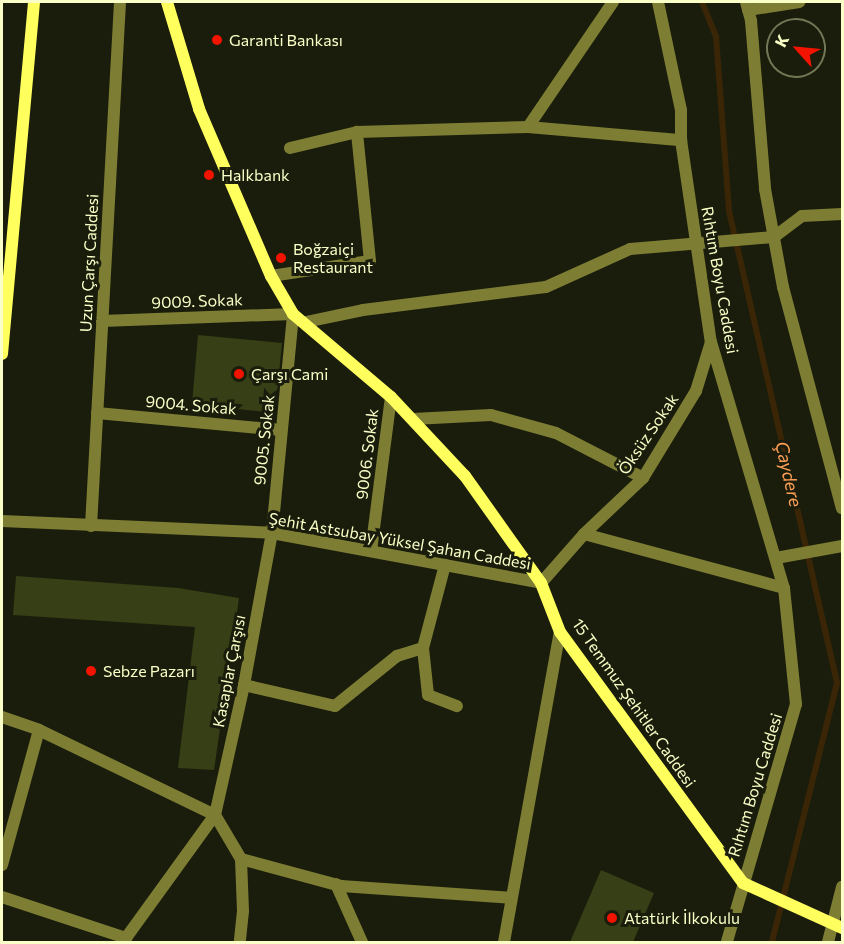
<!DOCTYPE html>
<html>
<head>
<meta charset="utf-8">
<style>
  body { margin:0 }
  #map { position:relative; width:844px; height:944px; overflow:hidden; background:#1a1d0b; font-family:Commissioner,sans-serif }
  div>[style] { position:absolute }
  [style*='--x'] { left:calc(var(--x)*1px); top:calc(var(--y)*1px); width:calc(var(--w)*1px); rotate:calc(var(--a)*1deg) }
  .stream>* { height:6px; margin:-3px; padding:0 3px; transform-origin:3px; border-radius:3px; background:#3a2607 }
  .building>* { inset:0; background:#373f16 }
  .pedestrian>* { height:12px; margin:-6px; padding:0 6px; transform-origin:6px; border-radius:6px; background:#7d7e34 }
  .minor>* { height:12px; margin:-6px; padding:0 6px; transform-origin:6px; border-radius:6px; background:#7d7e34 }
  .tertiary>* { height:12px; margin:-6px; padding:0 6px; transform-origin:6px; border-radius:6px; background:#7d7e34 }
  .secondary>* { height:12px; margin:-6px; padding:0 6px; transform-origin:6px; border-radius:6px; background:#ffff5e }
  .dots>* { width:16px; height:16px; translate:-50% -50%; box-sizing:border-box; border:3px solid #1a1d0b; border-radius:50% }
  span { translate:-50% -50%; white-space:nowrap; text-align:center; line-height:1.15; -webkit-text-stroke:6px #1a1d0b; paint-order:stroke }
  .poi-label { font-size:16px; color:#faffc7 }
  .left { translate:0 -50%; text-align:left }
  .street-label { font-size:16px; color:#faffc7 }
  .water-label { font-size:18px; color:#ffa055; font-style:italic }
  .frame { position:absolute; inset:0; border:3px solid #faffc7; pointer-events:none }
  .north { position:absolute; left:766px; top:18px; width:60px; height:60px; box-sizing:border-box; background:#1a1d0b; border:2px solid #747756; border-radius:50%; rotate:297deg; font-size:16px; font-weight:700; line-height:24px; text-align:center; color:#faffc7 }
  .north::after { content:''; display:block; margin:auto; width:21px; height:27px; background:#f21300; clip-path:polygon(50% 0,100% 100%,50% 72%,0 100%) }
</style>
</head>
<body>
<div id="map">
  <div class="stream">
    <i style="--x:702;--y:2;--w:38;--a:68"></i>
    <i style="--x:716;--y:37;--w:174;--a:85.7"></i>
    <i style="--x:729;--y:211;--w:484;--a:77.1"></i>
    <i style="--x:837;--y:683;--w:267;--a:104.1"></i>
  </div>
  <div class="building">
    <i style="clip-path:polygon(198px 335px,282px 343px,275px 413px,192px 404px)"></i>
    <i style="clip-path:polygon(16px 576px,178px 588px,239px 598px,214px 770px,178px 768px,195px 627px,13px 615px)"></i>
    <i style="clip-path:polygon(601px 870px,654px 893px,633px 942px,570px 942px)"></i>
  </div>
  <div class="pedestrian">
    <i style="--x:102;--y:321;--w:191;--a:-2.1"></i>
    <i style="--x:97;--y:413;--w:185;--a:5.3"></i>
    <i style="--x:91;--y:526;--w:525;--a:-86.83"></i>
  </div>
  <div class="minor">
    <i style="--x:748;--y:10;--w:52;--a:-8.9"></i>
    <i style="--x:528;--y:127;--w:151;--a:-55.8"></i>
    <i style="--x:290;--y:148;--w:69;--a:-13.4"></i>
    <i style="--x:357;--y:132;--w:171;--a:-1.7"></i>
    <i style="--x:528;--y:127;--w:154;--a:4.9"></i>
    <i style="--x:271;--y:276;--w:100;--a:-8.6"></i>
    <i style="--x:370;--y:261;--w:130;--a:-95.8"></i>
    <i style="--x:306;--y:322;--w:58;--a:-11.9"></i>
    <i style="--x:363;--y:310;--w:184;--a:-7.2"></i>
    <i style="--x:546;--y:287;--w:92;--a:-24.3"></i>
    <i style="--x:630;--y:249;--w:144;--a:-4.8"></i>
    <i style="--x:774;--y:237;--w:35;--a:-37"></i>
    <i style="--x:802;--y:216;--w:40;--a:-2.9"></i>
    <i style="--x:413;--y:419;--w:78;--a:-2.9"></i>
    <i style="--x:491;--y:415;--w:67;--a:15.5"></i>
    <i style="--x:556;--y:433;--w:98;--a:27.3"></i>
    <i style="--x:2;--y:521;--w:270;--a:2.5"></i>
    <i style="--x:272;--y:533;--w:274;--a:10.5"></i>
    <i style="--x:541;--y:583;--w:65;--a:-48.7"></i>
    <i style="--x:584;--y:534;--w:81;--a:-43.5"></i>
    <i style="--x:643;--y:478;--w:102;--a:-58.7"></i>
    <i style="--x:696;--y:391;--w:51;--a:-73"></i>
    <i style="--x:584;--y:534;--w:207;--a:15.1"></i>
    <i style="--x:371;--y:551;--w:155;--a:-82.6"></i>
    <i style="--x:423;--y:648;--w:47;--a:83.9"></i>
    <i style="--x:428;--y:695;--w:31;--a:21"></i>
    <i style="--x:244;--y:685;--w:93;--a:13"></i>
    <i style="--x:335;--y:706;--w:80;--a:-38.9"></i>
    <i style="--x:397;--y:656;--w:27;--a:-17"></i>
    <i style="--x:423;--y:648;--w:86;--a:-75.2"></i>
    <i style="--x:2;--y:717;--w:39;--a:19"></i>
    <i style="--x:39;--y:730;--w:195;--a:25.8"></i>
    <i style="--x:215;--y:815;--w:51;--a:59.4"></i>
    <i style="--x:241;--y:859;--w:52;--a:87.8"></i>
    <i style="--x:243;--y:911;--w:31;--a:96"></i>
    <i style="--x:241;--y:859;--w:104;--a:15.1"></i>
    <i style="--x:341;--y:886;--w:170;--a:4"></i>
    <i style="--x:2;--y:865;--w:140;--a:-74.7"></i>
    <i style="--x:336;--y:884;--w:64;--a:65.9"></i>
    <i style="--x:2;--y:897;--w:131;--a:18.3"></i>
    <i style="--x:123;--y:942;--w:157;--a:-54.1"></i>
    <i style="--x:215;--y:815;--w:133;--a:-77.4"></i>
    <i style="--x:244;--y:685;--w:155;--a:-79.6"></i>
    <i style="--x:272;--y:533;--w:220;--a:-84.5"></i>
    <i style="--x:504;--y:942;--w:315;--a:-79.8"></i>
  </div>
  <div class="tertiary">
    <i style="--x:658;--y:2;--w:110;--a:78"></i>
    <i style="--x:681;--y:110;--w:30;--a:90"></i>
    <i style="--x:681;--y:140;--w:204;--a:81.6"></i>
    <i style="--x:711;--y:342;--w:257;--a:73.5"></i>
    <i style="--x:784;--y:588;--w:117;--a:84.1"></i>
    <i style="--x:796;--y:704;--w:248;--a:106.2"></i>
    <i style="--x:746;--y:2;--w:20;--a:75"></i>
    <i style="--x:751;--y:21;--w:169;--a:85.2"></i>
    <i style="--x:765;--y:189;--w:100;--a:79.6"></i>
    <i style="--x:783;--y:287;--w:229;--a:75.1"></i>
    <i style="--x:776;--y:558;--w:67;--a:-10.3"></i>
    <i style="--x:828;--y:942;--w:57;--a:-75.7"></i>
  </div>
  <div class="secondary">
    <i style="--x:167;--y:2;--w:112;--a:73.3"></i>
    <i style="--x:199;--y:109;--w:182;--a:66.7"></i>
    <i style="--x:271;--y:276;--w:44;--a:59.9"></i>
    <i style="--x:293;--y:314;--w:128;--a:40.3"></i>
    <i style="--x:391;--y:397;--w:108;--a:46.9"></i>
    <i style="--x:465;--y:476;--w:131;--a:54.6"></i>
    <i style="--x:541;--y:583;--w:53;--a:68.8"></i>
    <i style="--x:560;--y:632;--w:311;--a:53.9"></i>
    <i style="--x:743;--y:883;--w:109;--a:24.4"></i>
    <i style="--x:2;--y:354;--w:353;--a:-84.8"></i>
  </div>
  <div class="dots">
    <i style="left:217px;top:40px;background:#f21300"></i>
    <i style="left:209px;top:175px;background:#f21300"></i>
    <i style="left:281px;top:258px;background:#f21300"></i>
    <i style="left:239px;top:374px;background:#f21300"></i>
    <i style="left:91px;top:671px;background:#f21300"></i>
    <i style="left:612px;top:918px;background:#f21300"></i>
  </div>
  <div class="poi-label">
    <span class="left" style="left:229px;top:40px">Garanti Bankası</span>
    <span class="left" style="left:221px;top:175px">Halkbank</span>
    <span class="left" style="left:293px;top:258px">Boğzaiçi<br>Restaurant</span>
    <span class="left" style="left:251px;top:374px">Çarşı Cami</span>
    <span class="left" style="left:103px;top:671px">Sebze Pazarı</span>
    <span class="left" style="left:624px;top:918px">Atatürk İlkokulu</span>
  </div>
  <div class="street-label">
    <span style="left:89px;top:263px;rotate:-87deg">Uzun Çarşı Caddesi</span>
    <span style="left:720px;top:280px;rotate:80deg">Rıhtım Boyu Caddesi</span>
    <span style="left:197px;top:301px;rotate:-2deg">9009. Sokak</span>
    <span style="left:191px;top:405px;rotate:5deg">9004. Sokak</span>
    <span style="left:648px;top:434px;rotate:-56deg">Öksüz Sokak</span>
    <span style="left:264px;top:440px;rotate:-84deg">9005. Sokak</span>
    <span style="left:367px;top:454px;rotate:-83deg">9006. Sokak</span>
    <span style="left:400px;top:541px;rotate:10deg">Şehit Astsubay Yüksel Şahan Caddesi</span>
    <span style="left:229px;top:671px;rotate:-79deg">Kasaplar Çarşısı</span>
    <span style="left:634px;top:703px;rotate:55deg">15 Temmuz Şehitler Caddesi</span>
    <span style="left:755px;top:785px;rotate:-73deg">Rıhtım Boyu Caddesi</span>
  </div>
  <div class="water-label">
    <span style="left:789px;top:474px;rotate:77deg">Çaydere</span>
  </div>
  <div class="frame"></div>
  <div class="north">K</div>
</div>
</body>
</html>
